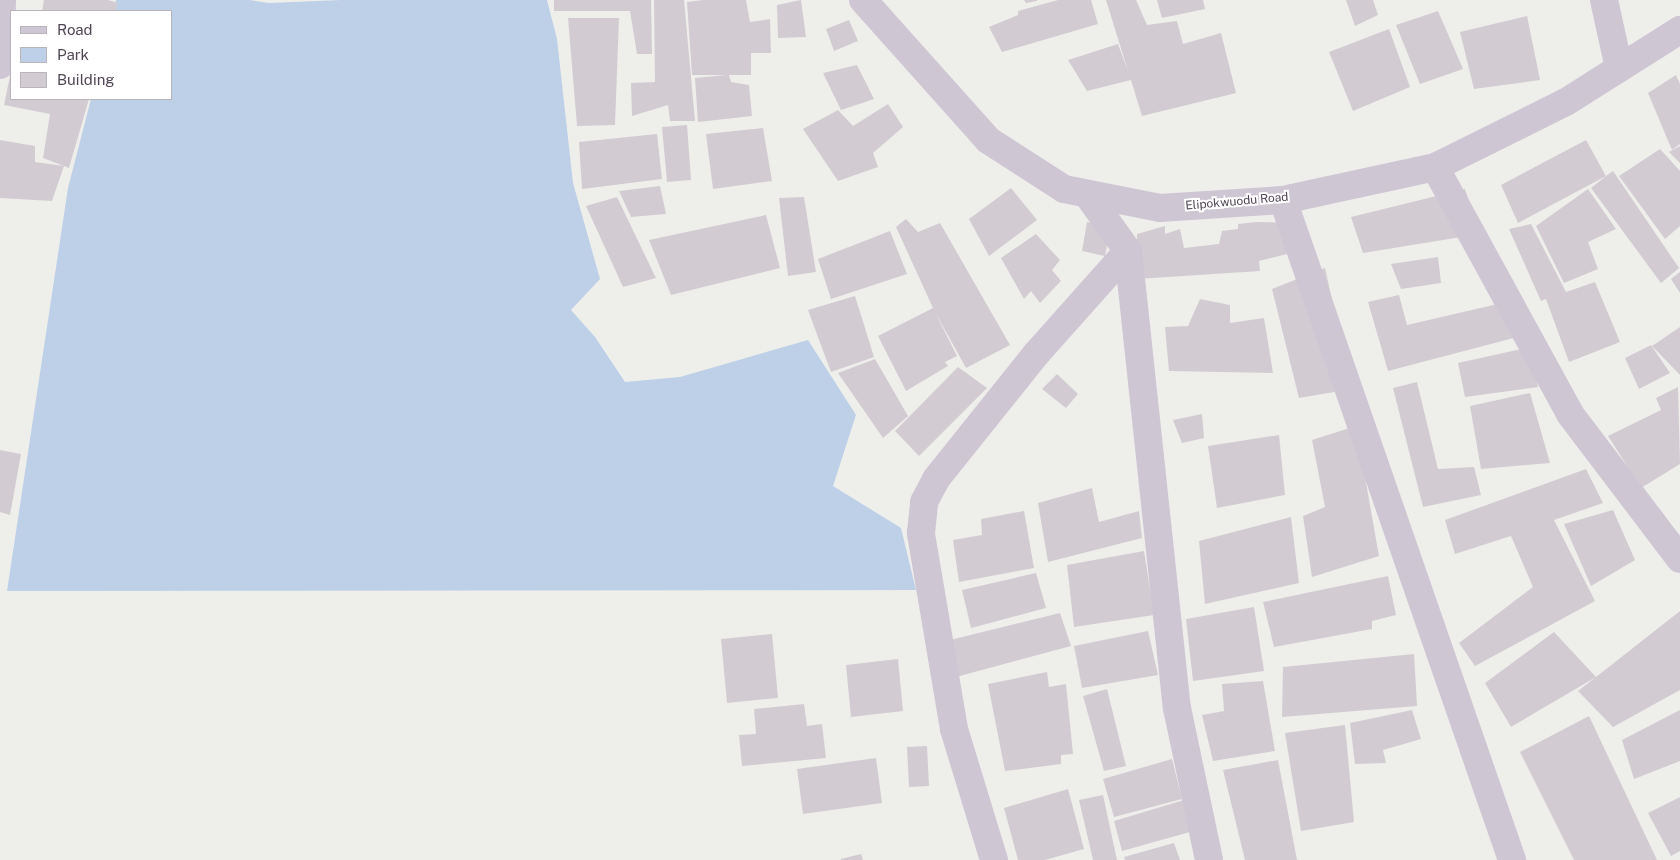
<!DOCTYPE html>
<html>
<head>
<meta charset="utf-8">
<style>
  body { margin:0 }
  #map { position:relative; width:1680px; height:860px; overflow:hidden; background:#eeeeeb; font-family:"Public Sans",sans-serif }
  div>[style] { position:absolute }
  [style*='--x'] { left:calc(var(--x)*1px); top:calc(var(--y)*1px); width:calc(var(--w)*1px); rotate:calc(var(--a)*1deg) }
  .green>* { inset:0; background:#bed0e8 }
  .building>* { inset:0; background:#d2ccd2 }
  .minor>* { height:28px; margin:-14px; padding:0 14px; transform-origin:14px; border-radius:14px; background:#cfc6d4 }
  span { translate:-50% -50%; white-space:nowrap; text-align:center; line-height:1.15; -webkit-text-stroke:4px #fff; paint-order:stroke }
  .street-label { font-size:12px; color:#514656 }
  .legend { position:absolute; left:10px; top:10px; width:162px; height:90px; box-sizing:border-box; background:#fff; border:1px solid #b9b5bb; margin:0; padding:6px 9px; list-style:none; font-size:15px; color:#514656 }
  .legend li { display:flex; align-items:center; gap:10px; height:25px }
  .legend b { width:25px; border:1px solid #b9b5bb }
</style>
</head>
<body>
<div id="map">
  <div class="green">
    <i style="clip-path:polygon(116px 0,250px 0,269px 3px,341px 0,547px 0,557px 39px,573px 183px,600px 279px,571px 310px,595px 337px,625px 382px,680px 377px,808px 340px,856px 415px,833px 486px,901px 528px,916px 590px,7px 591px,68px 188px,91px 99px,171px 99px,171px 11px,114px 11px)"></i>
  </div>
  <div class="building">
    <i style="clip-path:polygon(44px 0,108px 0,118px 3px,115px 11px,42px 11px)"></i>
    <i style="clip-path:polygon(554px 0,651px 0,652px 54px,637px 54px,630px 11px,554px 11px)"></i>
    <i style="clip-path:polygon(654px 0,684px 0,695px 121px,670px 121px,668px 105px,632px 116px,631px 83px,655px 82px)"></i>
    <i style="clip-path:polygon(703px 0,746px 0,750px 22px,770px 19px,771px 53px,751px 53px,751px 75px,729px 75px,731px 82px,749px 85px,752px 116px,698px 122px,695px 78px,727px 75px,692px 75px,687px 2px)"></i>
    <i style="clip-path:polygon(801px 0,806px 37px,778px 38px,777px 5px)"></i>
    <i style="clip-path:polygon(1024px 0,1037px 0,1037px 1px,1026px 3px)"></i>
    <i style="clip-path:polygon(1058px 0,1091px 0,1098px 24px,1002px 52px,989px 27px,1018px 15px,1018px 11px)"></i>
    <i style="clip-path:polygon(1106px 0,1136px 0,1147px 25px,1177px 21px,1183px 44px,1221px 33px,1236px 93px,1142px 116px,1131px 80px,1087px 91px,1068px 60px,1118px 44px,1128px 71px)"></i>
    <i style="clip-path:polygon(1157px 0,1203px 0,1205px 9px,1162px 18px)"></i>
    <i style="clip-path:polygon(1346px 0,1373px 0,1378px 15px,1355px 26px)"></i>
    <i style="clip-path:polygon(1438px 11px,1463px 69px,1420px 84px,1396px 25px)"></i>
    <i style="clip-path:polygon(1527px 16px,1540px 80px,1474px 89px,1460px 32px)"></i>
    <i style="clip-path:polygon(568px 18px,619px 18px,615px 125px,577px 126px)"></i>
    <i style="clip-path:polygon(849px 20px,858px 41px,834px 51px,826px 29px)"></i>
    <i style="clip-path:polygon(1389px 29px,1410px 87px,1353px 111px,1329px 52px)"></i>
    <i style="clip-path:polygon(857px 65px,874px 99px,841px 110px,823px 73px)"></i>
    <i style="clip-path:polygon(1676px 75px,1680px 84px,1680px 144px,1672px 150px,1648px 93px)"></i>
    <i style="clip-path:polygon(10px 76px,11px 99px,89px 99px,69px 168px,64px 166px,52px 201px,0 198px,0 140px,35px 146px,35px 162px,64px 166px,43px 158px,50px 114px,4px 105px)"></i>
    <i style="clip-path:polygon(888px 104px,903px 127px,873px 153px,878px 167px,838px 181px,803px 129px,838px 110px,853px 126px)"></i>
    <i style="clip-path:polygon(687px 125px,691px 180px,667px 182px,662px 127px)"></i>
    <i style="clip-path:polygon(763px 128px,772px 181px,713px 189px,706px 134px)"></i>
    <i style="clip-path:polygon(657px 134px,662px 179px,582px 189px,579px 142px)"></i>
    <i style="clip-path:polygon(1586px 140px,1606px 176px,1613px 171px,1679px 268px,1661px 283px,1591px 188px,1606px 176px,1518px 223px,1501px 185px)"></i>
    <i style="clip-path:polygon(1680px 146px,1680px 163px,1669px 152px)"></i>
    <i style="clip-path:polygon(1660px 149px,1680px 171px,1680px 226px,1665px 239px,1619px 176px)"></i>
    <i style="clip-path:polygon(660px 186px,666px 214px,631px 217px,619px 191px)"></i>
    <i style="clip-path:polygon(1011px 188px,1037px 220px,989px 256px,969px 219px)"></i>
    <i style="clip-path:polygon(1465px 189px,1480px 234px,1363px 253px,1351px 217px)"></i>
    <i style="clip-path:polygon(1588px 189px,1616px 229px,1588px 242px,1598px 269px,1564px 283px,1536px 226px)"></i>
    <i style="clip-path:polygon(617px 197px,656px 278px,623px 287px,586px 206px)"></i>
    <i style="clip-path:polygon(804px 197px,816px 272px,788px 276px,779px 198px)"></i>
    <i style="clip-path:polygon(766px 215px,780px 268px,671px 295px,649px 240px)"></i>
    <i style="clip-path:polygon(906px 219px,918px 232px,940px 223px,1010px 345px,966px 368px,935px 312px,957px 356px,945px 362px,948px 366px,906px 391px,878px 336px,933px 308px,896px 227px)"></i>
    <i style="clip-path:polygon(1087px 222px,1111px 224px,1105px 256px,1082px 251px)"></i>
    <i style="clip-path:polygon(1256px 222px,1302px 223px,1308px 249px,1259px 261px,1260px 271px,1137px 279px,1137px 234px,1165px 226px,1165px 234px,1180px 229px,1184px 248px,1219px 244px,1222px 231px,1238px 229px,1238px 224px)"></i>
    <i style="clip-path:polygon(1531px 224px,1566px 292px,1595px 282px,1620px 342px,1569px 362px,1546px 299px,1541px 301px,1509px 229px)"></i>
    <i style="clip-path:polygon(890px 231px,907px 274px,831px 299px,818px 259px)"></i>
    <i style="clip-path:polygon(1036px 234px,1060px 260px,1052px 270px,1061px 281px,1040px 303px,1031px 291px,1024px 299px,1001px 258px)"></i>
    <i style="clip-path:polygon(1438px 257px,1441px 283px,1401px 289px,1391px 264px)"></i>
    <i style="clip-path:polygon(1325px 268px,1352px 389px,1299px 398px,1272px 289px)"></i>
    <i style="clip-path:polygon(1680px 272px,1680px 293px,1671px 279px)"></i>
    <i style="clip-path:polygon(1399px 295px,1407px 325px,1515px 300px,1525px 335px,1388px 371px,1368px 302px)"></i>
    <i style="clip-path:polygon(855px 296px,874px 357px,831px 372px,808px 310px)"></i>
    <i style="clip-path:polygon(1200px 299px,1230px 305px,1230px 323px,1264px 318px,1273px 373px,1169px 371px,1165px 327px,1188px 326px)"></i>
    <i style="clip-path:polygon(1680px 327px,1680px 375px,1652px 346px)"></i>
    <i style="clip-path:polygon(1651px 345px,1670px 373px,1639px 389px,1625px 358px)"></i>
    <i style="clip-path:polygon(1530px 347px,1538px 387px,1465px 397px,1458px 363px)"></i>
    <i style="clip-path:polygon(875px 359px,908px 416px,883px 438px,838px 373px)"></i>
    <i style="clip-path:polygon(958px 367px,987px 388px,919px 456px,895px 431px)"></i>
    <i style="clip-path:polygon(1057px 374px,1078px 394px,1066px 408px,1042px 389px)"></i>
    <i style="clip-path:polygon(1417px 382px,1438px 469px,1474px 467px,1481px 495px,1423px 507px,1393px 388px)"></i>
    <i style="clip-path:polygon(1678px 387px,1680px 464px,1641px 488px,1608px 436px,1661px 410px,1656px 398px)"></i>
    <i style="clip-path:polygon(1530px 393px,1550px 463px,1481px 469px,1470px 406px)"></i>
    <i style="clip-path:polygon(1202px 414px,1204px 438px,1182px 443px,1173px 420px)"></i>
    <i style="clip-path:polygon(1356px 426px,1379px 556px,1312px 577px,1303px 516px,1325px 507px,1312px 440px)"></i>
    <i style="clip-path:polygon(1279px 435px,1285px 495px,1217px 508px,1208px 446px)"></i>
    <i style="clip-path:polygon(0 450px,21px 454px,10px 515px,0 512px)"></i>
    <i style="clip-path:polygon(1586px 469px,1603px 503px,1554px 520px,1595px 601px,1475px 666px,1459px 643px,1533px 587px,1511px 536px,1455px 554px,1445px 520px)"></i>
    <i style="clip-path:polygon(1092px 488px,1099px 522px,1139px 511px,1142px 538px,1048px 562px,1038px 503px)"></i>
    <i style="clip-path:polygon(1613px 510px,1635px 560px,1591px 586px,1564px 524px)"></i>
    <i style="clip-path:polygon(1024px 511px,1034px 568px,959px 582px,953px 540px,982px 535px,981px 519px)"></i>
    <i style="clip-path:polygon(1291px 517px,1299px 583px,1205px 604px,1199px 541px)"></i>
    <i style="clip-path:polygon(1144px 551px,1154px 615px,1074px 627px,1067px 565px)"></i>
    <i style="clip-path:polygon(1036px 573px,1046px 608px,971px 628px,962px 590px)"></i>
    <i style="clip-path:polygon(1388px 576px,1396px 615px,1372px 621px,1372px 629px,1274px 647px,1263px 602px)"></i>
    <i style="clip-path:polygon(1254px 607px,1264px 671px,1193px 681px,1186px 619px)"></i>
    <i style="clip-path:polygon(1680px 611px,1680px 690px,1613px 727px,1578px 691px,1596px 677px,1511px 727px,1485px 683px,1554px 632px,1596px 677px)"></i>
    <i style="clip-path:polygon(1060px 613px,1071px 646px,956px 677px,946px 641px)"></i>
    <i style="clip-path:polygon(1148px 631px,1158px 675px,1082px 688px,1074px 646px)"></i>
    <i style="clip-path:polygon(772px 634px,778px 698px,727px 703px,721px 639px)"></i>
    <i style="clip-path:polygon(1414px 654px,1417px 706px,1282px 717px,1283px 667px)"></i>
    <i style="clip-path:polygon(898px 659px,903px 711px,851px 717px,846px 665px)"></i>
    <i style="clip-path:polygon(1047px 672px,1049px 687px,1066px 684px,1073px 754px,1061px 755px,1061px 764px,1005px 771px,988px 684px)"></i>
    <i style="clip-path:polygon(1263px 681px,1275px 751px,1213px 761px,1202px 715px,1224px 711px,1222px 684px)"></i>
    <i style="clip-path:polygon(1107px 689px,1126px 766px,1104px 771px,1083px 696px)"></i>
    <i style="clip-path:polygon(804px 704px,807px 726px,822px 724px,826px 758px,742px 766px,739px 735px,756px 734px,754px 709px)"></i>
    <i style="clip-path:polygon(1412px 710px,1421px 739px,1383px 750px,1386px 763px,1355px 764px,1350px 723px)"></i>
    <i style="clip-path:polygon(1680px 710px,1680px 761px,1634px 779px,1622px 740px)"></i>
    <i style="clip-path:polygon(1589px 716px,1657px 860px,1574px 860px,1520px 752px)"></i>
    <i style="clip-path:polygon(1345px 725px,1354px 822px,1301px 831px,1285px 733px)"></i>
    <i style="clip-path:polygon(927px 746px,929px 786px,909px 787px,907px 747px)"></i>
    <i style="clip-path:polygon(876px 758px,882px 803px,803px 814px,797px 769px)"></i>
    <i style="clip-path:polygon(1172px 759px,1182px 799px,1114px 817px,1103px 779px)"></i>
    <i style="clip-path:polygon(1278px 760px,1297px 860px,1245px 860px,1223px 770px)"></i>
    <i style="clip-path:polygon(1068px 789px,1084px 849px,1045px 860px,1018px 860px,1004px 808px)"></i>
    <i style="clip-path:polygon(1103px 795px,1117px 860px,1093px 860px,1079px 800px)"></i>
    <i style="clip-path:polygon(1680px 797px,1680px 851px,1671px 856px,1648px 813px)"></i>
    <i style="clip-path:polygon(1184px 800px,1190px 832px,1122px 851px,1114px 821px)"></i>
    <i style="clip-path:polygon(1174px 843px,1180px 860px,1125px 860px,1124px 857px)"></i>
    <i style="clip-path:polygon(861px 854px,863px 860px,841px 860px,841px 859px)"></i>
  </div>
  <div class="minor">
    <i style="--x:863;--y:0;--w:188;--a:48.2"></i>
    <i style="--x:988;--y:140;--w:90;--a:32.8"></i>
    <i style="--x:1064;--y:189;--w:98;--a:11.2"></i>
    <i style="--x:1160;--y:208;--w:123;--a:-3.7"></i>
    <i style="--x:1283;--y:200;--w:156;--a:-12.2"></i>
    <i style="--x:1435;--y:167;--w:146;--a:-26.4"></i>
    <i style="--x:1566;--y:102;--w:135;--a:-32.3"></i>
    <i style="--x:1604;--y:0;--w:70;--a:77.6"></i>
    <i style="--x:0;--y:65;--w:65;--a:-88.2"></i>
    <i style="--x:1435;--y:167;--w:281;--a:61.3"></i>
    <i style="--x:1570;--y:414;--w:182;--a:52.8"></i>
    <i style="--x:1087;--y:194;--w:70;--a:54.3"></i>
    <i style="--x:1128;--y:251;--w:460;--a:83.9"></i>
    <i style="--x:1177;--y:708;--w:155;--a:78.1"></i>
    <i style="--x:1283;--y:200;--w:699;--a:70.86"></i>
    <i style="--x:994;--y:860;--w:137;--a:-107"></i>
    <i style="--x:954;--y:729;--w:199;--a:-99.6"></i>
    <i style="--x:921;--y:533;--w:31;--a:-84"></i>
    <i style="--x:924;--y:502;--w:26;--a:-62"></i>
    <i style="--x:936;--y:479;--w:161;--a:-51.3"></i>
    <i style="--x:1037;--y:353;--w:137;--a:-48.3"></i>
  </div>
  <div class="street-label">
    <span style="left:1237px;top:202px;rotate:-5deg">Elipokwuodu Road</span>
  </div>
  <ul class="legend">
  <li><b style="height:6px;background:#cfc6d4"></b>Road</li>
  <li><b style="height:14px;background:#bed0e8"></b>Park</li>
  <li><b style="height:14px;background:#d2ccd2"></b>Building</li>
  </ul>
</div>
</body>
</html>
